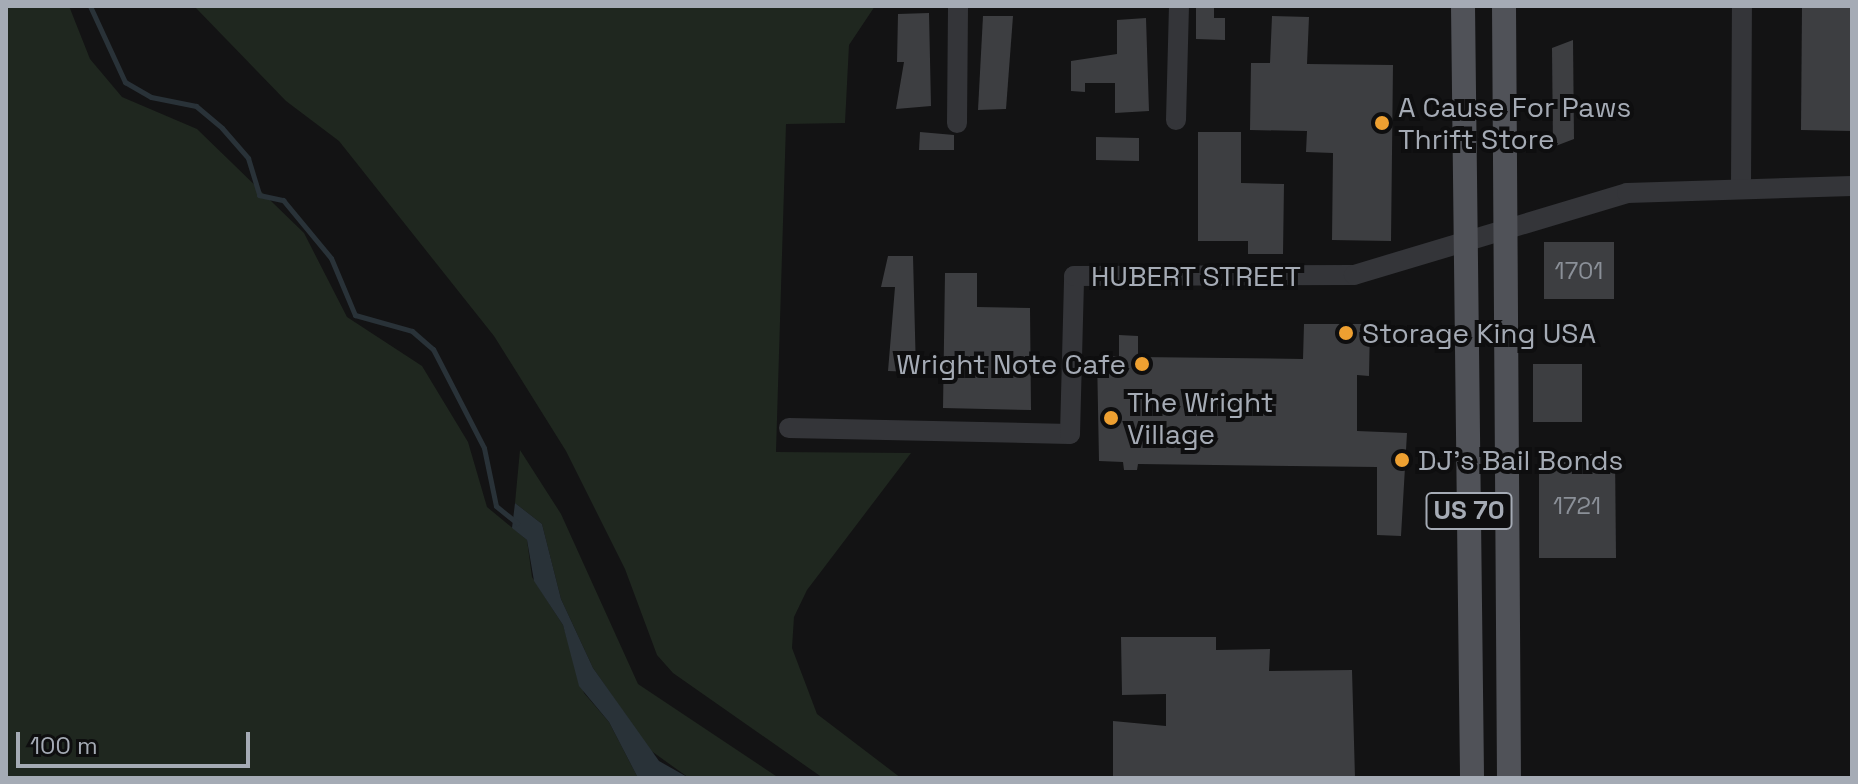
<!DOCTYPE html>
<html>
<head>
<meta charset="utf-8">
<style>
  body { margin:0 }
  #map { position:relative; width:1858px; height:784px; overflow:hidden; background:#131314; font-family:"Space Grotesk",sans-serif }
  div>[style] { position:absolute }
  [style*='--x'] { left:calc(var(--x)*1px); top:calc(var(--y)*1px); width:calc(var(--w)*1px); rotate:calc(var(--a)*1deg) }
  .green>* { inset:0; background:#1f271f }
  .water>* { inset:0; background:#293238 }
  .stream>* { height:5px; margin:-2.5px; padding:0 2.5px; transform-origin:2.5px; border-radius:2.5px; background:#293238 }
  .building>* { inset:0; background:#3d3e41 }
  .minor>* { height:20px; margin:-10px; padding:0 10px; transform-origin:10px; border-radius:10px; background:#343539 }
  .major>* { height:24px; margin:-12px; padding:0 12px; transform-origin:12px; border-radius:12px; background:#505258 }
  .dots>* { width:22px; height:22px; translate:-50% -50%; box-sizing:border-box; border:4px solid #0e0e0f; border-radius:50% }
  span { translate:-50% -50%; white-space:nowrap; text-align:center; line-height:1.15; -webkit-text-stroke:8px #0e0e0f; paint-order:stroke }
  .number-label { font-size:24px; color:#8b9098 }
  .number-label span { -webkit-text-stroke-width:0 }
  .shield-label span { padding:2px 6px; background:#0e0e0f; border:2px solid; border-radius:6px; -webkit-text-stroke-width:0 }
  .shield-label { font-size:26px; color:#a5abb5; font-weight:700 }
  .poi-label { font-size:28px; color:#a5abb5 }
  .left { translate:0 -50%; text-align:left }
  .right { translate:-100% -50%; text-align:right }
  .street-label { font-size:28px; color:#a5abb5 }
  .frame { position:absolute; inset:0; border:8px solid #a5abb5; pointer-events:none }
  .scale { position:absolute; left:16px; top:732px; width:234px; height:36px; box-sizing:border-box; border:4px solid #a5abb5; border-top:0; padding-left:10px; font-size:24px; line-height:28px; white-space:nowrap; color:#a5abb5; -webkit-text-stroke:6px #0e0e0f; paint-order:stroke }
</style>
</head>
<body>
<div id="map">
  <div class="green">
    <i style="clip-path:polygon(6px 6px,69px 6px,90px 59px,122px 97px,197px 129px,304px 233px,347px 317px,422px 366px,468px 442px,487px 507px,527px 540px,532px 577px,563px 625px,584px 693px,609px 722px,638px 778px,6px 778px)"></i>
    <i style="clip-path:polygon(194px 6px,875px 6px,849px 45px,845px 123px,786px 124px,776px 452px,911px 453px,807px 590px,794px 617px,792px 648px,817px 714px,901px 778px,823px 778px,673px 673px,657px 655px,625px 569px,566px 451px,494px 336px,339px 141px,286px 101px)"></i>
    <i style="clip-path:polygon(520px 450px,561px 514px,638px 684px,779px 778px,689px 778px,650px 750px,593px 668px,561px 599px,542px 524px,515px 503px)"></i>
  </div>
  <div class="water">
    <i style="clip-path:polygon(515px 503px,542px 524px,561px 599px,593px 668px,659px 761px,689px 778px,638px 778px,609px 722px,579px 686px,563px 625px,534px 581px,527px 540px,512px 528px)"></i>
  </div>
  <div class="stream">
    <i style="--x:90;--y:6;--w:84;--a:65.3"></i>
    <i style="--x:125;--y:82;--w:30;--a:30"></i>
    <i style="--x:151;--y:97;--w:46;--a:11.3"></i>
    <i style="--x:196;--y:106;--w:34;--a:40"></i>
    <i style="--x:222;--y:128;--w:40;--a:49"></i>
    <i style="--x:248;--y:158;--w:39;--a:73"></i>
    <i style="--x:259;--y:195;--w:25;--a:12"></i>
    <i style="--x:283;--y:200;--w:75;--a:50.4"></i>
    <i style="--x:331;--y:258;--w:62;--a:67.2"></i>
    <i style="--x:355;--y:315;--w:59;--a:15.7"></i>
    <i style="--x:412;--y:331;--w:28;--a:41"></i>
    <i style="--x:433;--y:349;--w:111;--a:62.7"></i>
    <i style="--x:484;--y:448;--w:59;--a:78.3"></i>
    <i style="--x:496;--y:506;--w:27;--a:39"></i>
  </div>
  <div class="building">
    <i style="clip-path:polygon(1196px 6px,1214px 6px,1214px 18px,1225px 18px,1225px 40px,1196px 39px)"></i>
    <i style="clip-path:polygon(1802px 6px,1852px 6px,1852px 131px,1801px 130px)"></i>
    <i style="clip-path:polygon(929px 13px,931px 106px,896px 109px,904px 62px,897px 62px,898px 14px)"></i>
    <i style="clip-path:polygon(983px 16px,1013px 16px,1006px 109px,978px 110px)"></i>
    <i style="clip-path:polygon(1272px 16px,1309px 17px,1307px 64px,1393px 65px,1391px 241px,1332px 240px,1333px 153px,1306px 152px,1307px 131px,1250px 130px,1251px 63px,1270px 63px)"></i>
    <i style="clip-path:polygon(1146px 18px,1149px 111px,1115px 113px,1115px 83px,1085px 83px,1085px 92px,1071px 91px,1071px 61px,1117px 54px,1117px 20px)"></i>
    <i style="clip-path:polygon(1573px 40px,1574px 139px,1553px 147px,1552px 48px)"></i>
    <i style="clip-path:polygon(920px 132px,954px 135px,954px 150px,919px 150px)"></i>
    <i style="clip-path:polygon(1198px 132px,1241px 132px,1241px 183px,1284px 184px,1283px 254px,1248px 254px,1248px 241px,1198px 241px)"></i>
    <i style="clip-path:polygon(1096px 137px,1139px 138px,1139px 161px,1096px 160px)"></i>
    <i style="clip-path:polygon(1544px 242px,1614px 242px,1614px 299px,1544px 299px)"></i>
    <i style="clip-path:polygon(888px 256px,913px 256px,916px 372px,888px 371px,895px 287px,881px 287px)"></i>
    <i style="clip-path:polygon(945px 273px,977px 273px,977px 307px,1030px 308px,1031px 410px,943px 408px)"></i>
    <i style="clip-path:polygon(1304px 324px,1370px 324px,1369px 376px,1357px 375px,1357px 431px,1407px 433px,1401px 536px,1377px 535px,1377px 467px,1138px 464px,1137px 470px,1124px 470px,1123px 462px,1099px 461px,1097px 356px,1119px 356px,1119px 335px,1138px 336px,1138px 357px,1303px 359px)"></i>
    <i style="clip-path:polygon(1533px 364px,1582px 364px,1582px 422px,1533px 422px)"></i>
    <i style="clip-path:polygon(1615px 454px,1616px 558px,1539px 558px,1539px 455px)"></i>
    <i style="clip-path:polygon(1121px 637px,1216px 637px,1216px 650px,1270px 649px,1269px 671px,1352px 670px,1355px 778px,1113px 778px,1113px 721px,1166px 726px,1166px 694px,1122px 695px)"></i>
  </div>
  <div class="minor">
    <i style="--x:1176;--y:120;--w:114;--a:-88.5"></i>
    <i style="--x:957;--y:123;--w:117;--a:-89.5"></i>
    <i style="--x:1741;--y:186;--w:180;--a:-89.7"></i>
    <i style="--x:789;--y:428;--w:281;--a:1.2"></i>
    <i style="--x:1070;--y:434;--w:158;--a:-88.5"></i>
    <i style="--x:1074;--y:276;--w:280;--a:-0.2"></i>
    <i style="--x:1354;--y:275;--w:285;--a:-16.7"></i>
    <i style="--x:1627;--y:193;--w:225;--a:-1.8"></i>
  </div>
  <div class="major">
    <i style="--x:1463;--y:6;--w:772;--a:89.33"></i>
    <i style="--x:1504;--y:6;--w:772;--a:89.63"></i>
  </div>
  <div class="dots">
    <i style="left:1382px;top:123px;background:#eea031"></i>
    <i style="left:1346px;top:333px;background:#eea031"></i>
    <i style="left:1142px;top:364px;background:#eea031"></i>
    <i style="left:1111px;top:418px;background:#eea031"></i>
    <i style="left:1402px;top:460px;background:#eea031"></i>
  </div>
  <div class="number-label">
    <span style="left:1579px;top:271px">1701</span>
    <span style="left:1577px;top:506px">1721</span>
  </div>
  <div class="shield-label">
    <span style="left:1469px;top:511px">US 70</span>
  </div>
  <div class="poi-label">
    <span class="left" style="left:1398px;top:123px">A Cause For Paws<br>Thrift Store</span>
    <span class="left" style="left:1362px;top:333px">Storage King USA</span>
    <span class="right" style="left:1126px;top:364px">Wright Note Cafe</span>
    <span class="left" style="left:1127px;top:418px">The Wright<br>Village</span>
    <span class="left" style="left:1418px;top:460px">DJ's Bail Bonds</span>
  </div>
  <div class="street-label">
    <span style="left:1196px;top:276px">HUBERT STREET</span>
  </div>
  <div class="frame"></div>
  <div class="scale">100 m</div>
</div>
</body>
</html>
